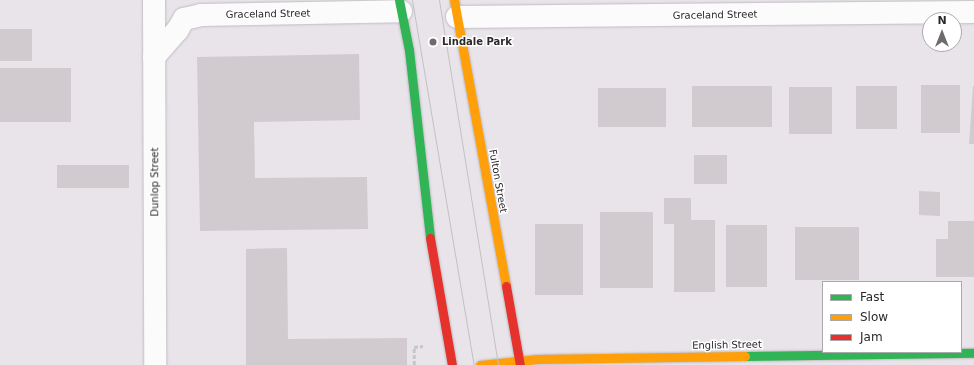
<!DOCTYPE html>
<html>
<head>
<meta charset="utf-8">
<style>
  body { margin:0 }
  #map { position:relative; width:974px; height:365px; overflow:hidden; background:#e9e4ea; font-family:"DejaVu Sans",sans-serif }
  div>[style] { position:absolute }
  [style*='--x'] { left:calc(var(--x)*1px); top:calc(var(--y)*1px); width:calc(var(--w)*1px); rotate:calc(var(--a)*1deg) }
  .building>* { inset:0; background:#d1cbd0 }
  .path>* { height:2.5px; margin-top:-1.25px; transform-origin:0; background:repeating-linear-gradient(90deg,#c7c6c7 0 4px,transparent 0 6px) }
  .roads { filter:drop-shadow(0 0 1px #bfbcc0) drop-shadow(0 0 1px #bfbcc0) }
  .street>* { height:22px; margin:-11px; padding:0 11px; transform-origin:11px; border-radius:11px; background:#fcfbfc }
  .fast>* { height:9px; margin:-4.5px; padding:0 4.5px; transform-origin:4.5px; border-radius:4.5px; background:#30b455 }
  .slow>* { height:9px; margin:-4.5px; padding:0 4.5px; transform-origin:4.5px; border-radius:4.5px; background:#ff9f0a }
  .jam>* { height:9px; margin:-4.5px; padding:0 4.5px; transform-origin:4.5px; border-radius:4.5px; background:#e5322d }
  .tram>* { height:1px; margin:-0.5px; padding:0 0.5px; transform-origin:0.5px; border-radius:0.5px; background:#c2c1c2 }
  .dots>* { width:11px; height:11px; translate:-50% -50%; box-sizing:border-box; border:2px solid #fff; border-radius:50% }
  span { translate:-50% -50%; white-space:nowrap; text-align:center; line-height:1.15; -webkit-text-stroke:3px #fff; paint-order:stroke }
  .street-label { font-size:10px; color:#2b282c }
  .poi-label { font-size:10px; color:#2b282c; font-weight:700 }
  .left { translate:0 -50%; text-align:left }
  .legend { position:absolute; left:822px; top:281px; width:140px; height:72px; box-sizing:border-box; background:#fff; border:1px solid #aaa9ab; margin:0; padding:5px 7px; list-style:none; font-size:12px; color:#2b282c }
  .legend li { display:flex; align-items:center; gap:8px; height:20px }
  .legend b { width:20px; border:1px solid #aaa9ab }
  .north { position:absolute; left:922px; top:12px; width:40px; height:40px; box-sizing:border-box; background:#fff; border:1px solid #aaa9ab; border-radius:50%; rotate:0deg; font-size:11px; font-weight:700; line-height:16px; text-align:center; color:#2b282c }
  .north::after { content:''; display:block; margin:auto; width:14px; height:18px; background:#6e6a6e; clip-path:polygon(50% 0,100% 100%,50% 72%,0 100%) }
</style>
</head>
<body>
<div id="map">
  <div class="building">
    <i style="clip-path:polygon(0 29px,32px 29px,32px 61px,0 61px)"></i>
    <i style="clip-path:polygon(359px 54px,360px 120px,254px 122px,255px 178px,367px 177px,368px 229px,200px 231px,197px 57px)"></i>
    <i style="clip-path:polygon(0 68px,71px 68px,71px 122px,0 122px)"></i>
    <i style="clip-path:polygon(921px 85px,960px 85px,960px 133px,921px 133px)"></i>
    <i style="clip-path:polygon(692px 86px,772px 86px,772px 127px,692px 127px)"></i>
    <i style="clip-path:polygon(856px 86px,897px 86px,897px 129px,856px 129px)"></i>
    <i style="clip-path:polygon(973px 86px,974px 86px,974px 144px,969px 144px)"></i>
    <i style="clip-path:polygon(789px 87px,832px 87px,832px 134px,789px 134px)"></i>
    <i style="clip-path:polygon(598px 88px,666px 88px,666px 127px,598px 127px)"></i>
    <i style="clip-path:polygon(694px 155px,727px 155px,727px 184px,694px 184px)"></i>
    <i style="clip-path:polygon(57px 165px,129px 165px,129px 188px,57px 188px)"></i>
    <i style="clip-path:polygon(919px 191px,940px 192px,940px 216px,919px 215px)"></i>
    <i style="clip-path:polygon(664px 198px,691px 198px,691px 220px,715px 220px,715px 292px,674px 292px,674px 224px,664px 224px)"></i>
    <i style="clip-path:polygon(600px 212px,653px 212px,653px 288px,600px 288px)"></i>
    <i style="clip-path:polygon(948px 221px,974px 221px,974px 277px,936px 277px,936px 239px,948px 239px)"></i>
    <i style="clip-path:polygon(535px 224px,583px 224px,583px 295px,535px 295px)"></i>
    <i style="clip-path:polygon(726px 225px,767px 225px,767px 287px,726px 287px)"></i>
    <i style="clip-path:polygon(795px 227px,859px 227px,859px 280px,795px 280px)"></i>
    <i style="clip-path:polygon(287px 248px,288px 339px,407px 338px,407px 365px,246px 365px,246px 249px)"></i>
  </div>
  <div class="path">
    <i style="--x:414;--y:365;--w:18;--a:-90"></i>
    <i style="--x:414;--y:347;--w:9;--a:-6"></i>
  </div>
  <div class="roads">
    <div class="street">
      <i style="--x:154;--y:0;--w:365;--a:89.8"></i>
      <i style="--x:457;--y:17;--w:517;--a:-0.55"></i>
      <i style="--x:154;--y:57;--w:35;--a:-49"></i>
      <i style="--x:177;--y:31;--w:14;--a:-60"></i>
      <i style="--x:184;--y:19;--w:17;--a:-13"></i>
      <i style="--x:201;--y:15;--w:200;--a:-1.1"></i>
    </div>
    <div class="fast">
      <i style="--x:399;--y:0;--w:51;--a:78.7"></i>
      <i style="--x:409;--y:50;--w:189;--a:83.6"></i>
      <i style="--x:745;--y:356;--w:229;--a:-0.8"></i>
    </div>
    <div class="slow">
      <i style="--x:454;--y:0;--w:291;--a:79.7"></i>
      <i style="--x:480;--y:365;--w:58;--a:-5.9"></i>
      <i style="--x:538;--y:359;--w:207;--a:-0.8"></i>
    </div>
    <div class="jam">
      <i style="--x:430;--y:238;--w:129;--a:80.2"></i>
      <i style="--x:506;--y:286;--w:80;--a:80"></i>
    </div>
  </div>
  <div class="tram">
    <i style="--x:412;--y:0;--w:370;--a:80.4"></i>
    <i style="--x:439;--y:0;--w:370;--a:80.8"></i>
  </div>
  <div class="dots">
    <i style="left:433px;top:42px;background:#6e6a6e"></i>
  </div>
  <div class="street-label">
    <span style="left:268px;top:14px;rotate:-1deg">Graceland Street</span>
    <span style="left:715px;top:15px;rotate:-1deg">Graceland Street</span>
    <span style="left:498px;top:181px;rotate:80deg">Fulton Street</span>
    <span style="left:155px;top:182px;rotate:-90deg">Dunlop Street</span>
    <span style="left:727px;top:345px;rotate:-1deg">English Street</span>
  </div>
  <div class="poi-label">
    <span class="left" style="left:442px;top:42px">Lindale Park</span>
  </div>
  <ul class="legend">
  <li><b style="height:5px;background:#30b455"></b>Fast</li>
  <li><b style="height:5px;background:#ff9f0a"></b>Slow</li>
  <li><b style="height:5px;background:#e5322d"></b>Jam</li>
  </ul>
  <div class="north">N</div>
</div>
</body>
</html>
